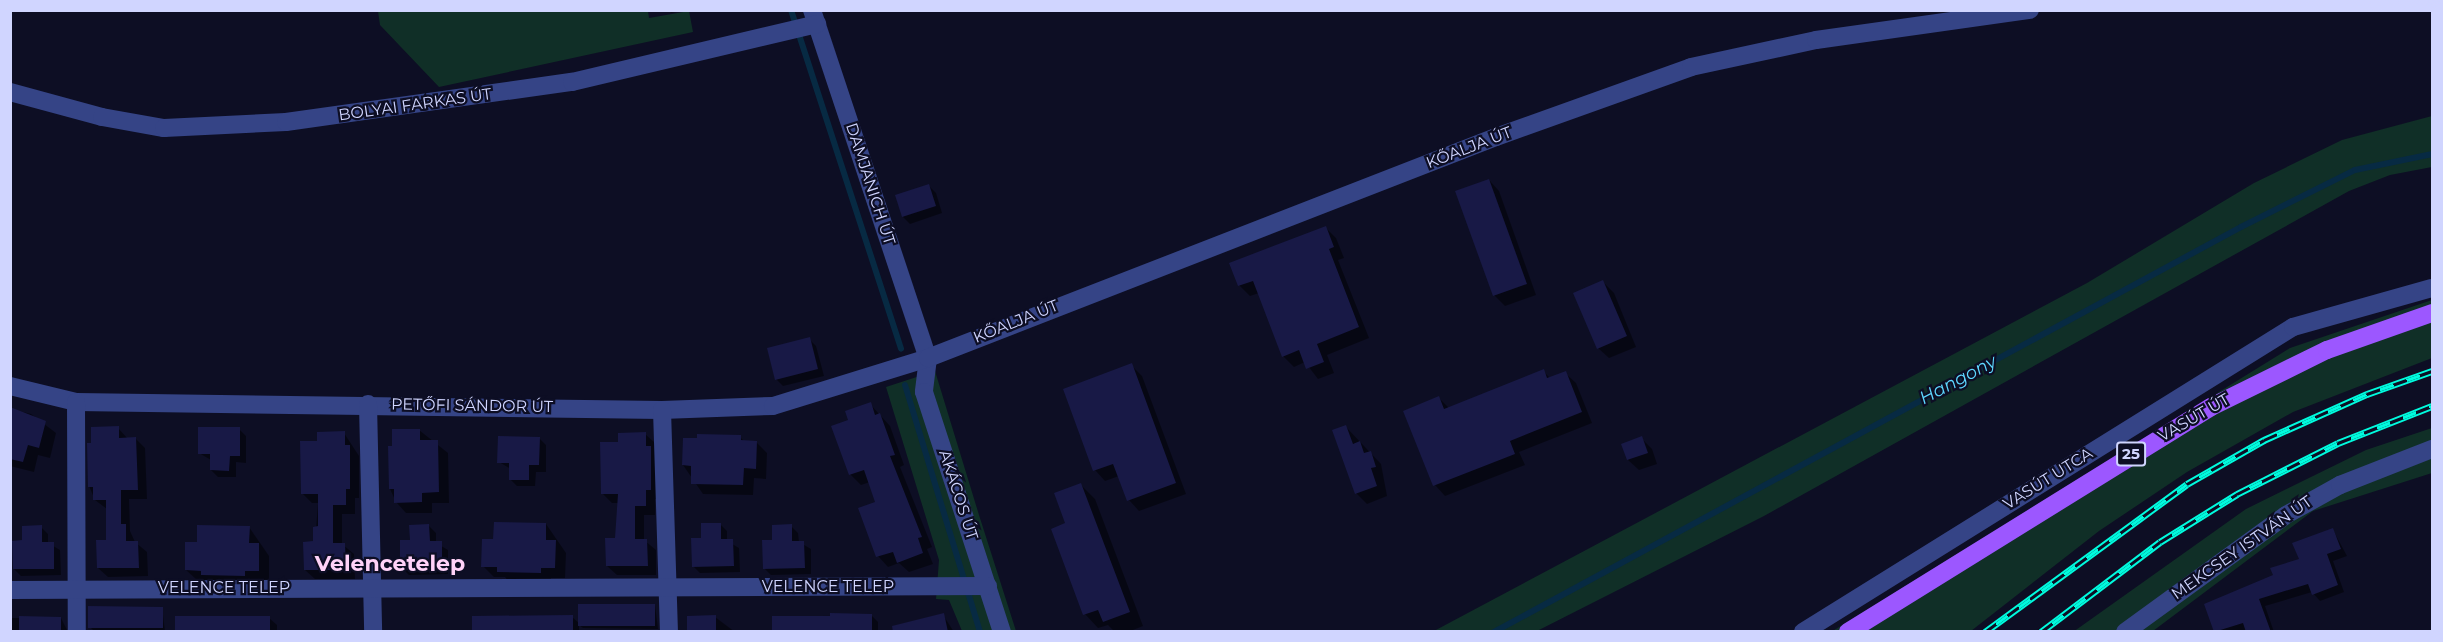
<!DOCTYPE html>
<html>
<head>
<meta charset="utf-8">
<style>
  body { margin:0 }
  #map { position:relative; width:2443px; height:642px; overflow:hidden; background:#0d0e24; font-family:Montserrat,sans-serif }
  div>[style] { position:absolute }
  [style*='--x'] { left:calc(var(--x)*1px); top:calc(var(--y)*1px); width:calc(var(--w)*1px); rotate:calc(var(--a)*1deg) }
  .green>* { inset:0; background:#102f27 }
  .shadow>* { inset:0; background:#0007 }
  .stream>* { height:6px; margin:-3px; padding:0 3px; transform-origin:3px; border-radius:3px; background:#072a43 }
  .building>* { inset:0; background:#181946 }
  .minor>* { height:18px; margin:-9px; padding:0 9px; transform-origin:9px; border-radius:9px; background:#354486 }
  .major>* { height:18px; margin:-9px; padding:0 9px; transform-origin:9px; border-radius:9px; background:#9c57ff }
  .rail>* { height:7px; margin-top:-3.5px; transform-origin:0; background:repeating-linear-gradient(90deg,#0d0e24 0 14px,#00fbde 0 28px); box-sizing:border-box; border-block:2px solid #00fbde }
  span { translate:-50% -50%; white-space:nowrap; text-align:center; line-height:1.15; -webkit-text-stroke:4.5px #0d0e24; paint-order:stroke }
  .shield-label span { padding:2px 4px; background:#0d0e24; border:2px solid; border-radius:4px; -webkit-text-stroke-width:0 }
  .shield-label { font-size:15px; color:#d0d5ff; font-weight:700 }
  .street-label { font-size:16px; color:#d0d5ff }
  .water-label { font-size:18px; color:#5ed7ff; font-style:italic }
  .district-label { font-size:22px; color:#ffd2f8; font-weight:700 }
  .frame { position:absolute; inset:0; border:12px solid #d0d5ff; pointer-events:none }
</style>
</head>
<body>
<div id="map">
  <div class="green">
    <i style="clip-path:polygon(648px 11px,649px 18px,689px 11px,693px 32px,439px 87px,380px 25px,378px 11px)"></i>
    <i style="clip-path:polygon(2432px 116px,2432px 167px,2390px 175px,2349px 191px,1764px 516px,1537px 631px,1434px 631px,2087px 283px,2254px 183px,2342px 140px)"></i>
    <i style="clip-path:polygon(2432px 300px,2432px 358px,2293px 412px,2187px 472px,2099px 531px,1971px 631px,1831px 632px,2290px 348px)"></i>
    <i style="clip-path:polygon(935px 371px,979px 515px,1016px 631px,962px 631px,949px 600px,936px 599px,939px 560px,886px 387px)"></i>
    <i style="clip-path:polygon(2432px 428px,2432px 473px,2313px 511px,2153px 631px,2073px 632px,2246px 509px,2366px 450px)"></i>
  </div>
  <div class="shadow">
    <i style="clip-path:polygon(668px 10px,688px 10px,671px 13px)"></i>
    <i style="clip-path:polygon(1489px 180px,1499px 191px,1536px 295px,1505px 306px,1494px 295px)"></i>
    <i style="clip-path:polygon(929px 186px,936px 193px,942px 213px,910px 224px,903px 217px)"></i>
    <i style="clip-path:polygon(1326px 228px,1336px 238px,1344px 258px,1338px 260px,1369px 338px,1327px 355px,1334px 373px,1318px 379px,1305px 362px,1294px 367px,1283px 356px,1259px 293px,1250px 296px,1239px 285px)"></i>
    <i style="clip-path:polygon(1603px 282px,1614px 293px,1636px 347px,1609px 358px,1598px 348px)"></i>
    <i style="clip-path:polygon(809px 339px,816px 346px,824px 376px,783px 386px,776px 379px)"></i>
    <i style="clip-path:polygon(1131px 365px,1142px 376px,1186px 494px,1139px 511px,1129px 500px,1119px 476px,1105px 481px,1095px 470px)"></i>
    <i style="clip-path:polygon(1543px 371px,1551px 379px,1565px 373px,1576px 383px,1592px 423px,1519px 452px,1525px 465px,1445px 496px,1435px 485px,1439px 398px,1449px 408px)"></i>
    <i style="clip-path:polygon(870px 404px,890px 426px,904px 465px,900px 467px,932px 547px,927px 549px,933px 564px,909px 572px,899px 563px,888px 567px,878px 556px,877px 503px,870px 482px,861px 485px,850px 474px,850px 421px)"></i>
    <i style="clip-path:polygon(10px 409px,31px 414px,56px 433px,50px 458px,38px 455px,34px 472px,10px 466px)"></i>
    <i style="clip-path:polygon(1346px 427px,1381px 464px,1387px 496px,1367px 504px,1356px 493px)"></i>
    <i style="clip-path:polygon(118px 428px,128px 439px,136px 439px,145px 448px,147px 499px,129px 499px,130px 531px,135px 542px,147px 552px,148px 576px,108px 577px,98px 568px,108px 541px,107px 509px,95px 500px,89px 486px)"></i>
    <i style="clip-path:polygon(239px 429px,246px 436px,246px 463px,236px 462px,236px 477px,218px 477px,211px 470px,211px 460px,199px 453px)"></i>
    <i style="clip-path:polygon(419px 430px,448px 453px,449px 503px,432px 503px,432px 513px,406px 513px,396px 502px,390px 489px,394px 447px)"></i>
    <i style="clip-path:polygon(344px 433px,359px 456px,359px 498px,355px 498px,355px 514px,342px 514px,342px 544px,354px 554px,355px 579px,315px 579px,305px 570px,315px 543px,318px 503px,312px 503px,302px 493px,319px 443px)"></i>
    <i style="clip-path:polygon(645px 434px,655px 443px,660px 499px,655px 499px,655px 515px,644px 515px,644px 540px,656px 550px,656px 575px,617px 575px,607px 566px,617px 539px,619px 503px,612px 503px,603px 494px,620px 443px)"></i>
    <i style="clip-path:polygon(740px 437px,745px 442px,756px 442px,767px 453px,766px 479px,754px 478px,753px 495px,703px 494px,683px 465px)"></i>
    <i style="clip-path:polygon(539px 438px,546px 445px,546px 472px,536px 472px,535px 486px,517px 486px,510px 479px,511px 469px,499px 462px)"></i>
    <i style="clip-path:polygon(1641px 438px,1652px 449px,1657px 464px,1639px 470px,1628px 460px)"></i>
    <i style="clip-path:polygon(1081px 485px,1095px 499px,1143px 626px,1128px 632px,1115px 632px,1108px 625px,1098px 628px,1085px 614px,1067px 524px)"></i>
    <i style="clip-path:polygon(546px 524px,566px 553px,565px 578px,551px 578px,551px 583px,509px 582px,505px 577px,494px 577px,483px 566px,495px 541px)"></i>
    <i style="clip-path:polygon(720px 524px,727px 531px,727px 541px,739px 548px,740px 572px,700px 573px,693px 566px,703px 539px)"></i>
    <i style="clip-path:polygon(429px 526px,436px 533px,436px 543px,448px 550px,448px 574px,409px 575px,402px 568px,411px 541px)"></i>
    <i style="clip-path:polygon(791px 526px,798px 533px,799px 542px,811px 549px,811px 574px,771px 575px,764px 568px,774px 541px)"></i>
    <i style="clip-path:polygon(41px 527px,48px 534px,48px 543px,60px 550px,61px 575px,21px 576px,14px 569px,24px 542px)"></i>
    <i style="clip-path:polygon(249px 527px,269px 556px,269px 581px,197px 580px,186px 570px,199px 544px)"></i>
    <i style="clip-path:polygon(2333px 530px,2347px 556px,2333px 561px,2344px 592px,2320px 601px,2312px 592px,2265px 606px,2274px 632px,2216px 632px,2274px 575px,2301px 560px)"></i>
    <i style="clip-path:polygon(655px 605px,658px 629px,583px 628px,579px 625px,579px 632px,474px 632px,572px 617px,580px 624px)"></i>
    <i style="clip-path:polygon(162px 608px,165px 631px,93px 630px,90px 627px)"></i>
    <i style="clip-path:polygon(871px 615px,878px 622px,878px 632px,773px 632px,774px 617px)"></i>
    <i style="clip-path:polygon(943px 615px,954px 632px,922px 632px)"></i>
    <i style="clip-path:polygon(715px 617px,735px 632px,689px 632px)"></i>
    <i style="clip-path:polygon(10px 618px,61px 618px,68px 632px,10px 632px)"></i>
    <i style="clip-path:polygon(269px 618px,277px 625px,277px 632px,177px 632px)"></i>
  </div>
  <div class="stream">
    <i style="--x:791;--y:10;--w:356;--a:72"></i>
    <i style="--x:905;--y:385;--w:258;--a:73.1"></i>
    <i style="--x:1494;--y:632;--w:850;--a:-28.47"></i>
    <i style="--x:2241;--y:227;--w:127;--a:-26.6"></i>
    <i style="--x:2355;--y:170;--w:79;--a:-11.7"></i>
  </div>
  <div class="building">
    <i style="clip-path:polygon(1489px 179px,1527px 284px,1493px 296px,1455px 191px)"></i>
    <i style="clip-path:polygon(929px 184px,936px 206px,902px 217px,895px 195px)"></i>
    <i style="clip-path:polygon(1326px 226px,1334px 247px,1329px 249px,1359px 327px,1317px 344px,1324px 362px,1306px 369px,1299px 350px,1282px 357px,1253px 281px,1238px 286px,1229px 263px)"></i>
    <i style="clip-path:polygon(1603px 280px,1627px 336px,1597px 349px,1573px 293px)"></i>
    <i style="clip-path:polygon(810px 337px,818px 369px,775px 380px,767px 348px)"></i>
    <i style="clip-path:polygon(1132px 363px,1176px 483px,1127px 501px,1113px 464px,1093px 471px,1063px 389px)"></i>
    <i style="clip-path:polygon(1544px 369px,1547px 378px,1566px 371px,1582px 412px,1510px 441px,1515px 454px,1433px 486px,1403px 411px,1439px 396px,1444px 409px)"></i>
    <i style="clip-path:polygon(871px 402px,875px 415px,880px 413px,895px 455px,890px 456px,922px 537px,918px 538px,923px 553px,897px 563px,893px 552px,876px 557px,858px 508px,875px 502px,864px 470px,849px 475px,831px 426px,848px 420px,845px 411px)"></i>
    <i style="clip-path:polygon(10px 407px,46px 421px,39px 448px,28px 445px,23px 462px,10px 459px)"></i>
    <i style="clip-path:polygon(1346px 425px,1353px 444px,1360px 441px,1364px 453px,1371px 451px,1376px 467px,1371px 468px,1377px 486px,1355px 494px,1332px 430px)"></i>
    <i style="clip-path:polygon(119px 426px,119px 438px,136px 437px,138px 490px,121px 490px,121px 524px,126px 524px,126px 541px,138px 541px,139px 568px,97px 568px,96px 540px,106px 540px,106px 500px,93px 500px,93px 487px,88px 487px,87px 443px,91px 443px,91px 427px)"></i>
    <i style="clip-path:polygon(198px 427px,240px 427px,240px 456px,230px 456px,229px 471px,210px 470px,210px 454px,198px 454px)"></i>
    <i style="clip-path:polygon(392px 429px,420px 429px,420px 440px,438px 440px,439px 492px,422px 493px,422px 502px,394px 503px,394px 489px,389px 489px,388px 446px,392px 446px)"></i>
    <i style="clip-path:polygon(345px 431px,345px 445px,350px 445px,350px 489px,346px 489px,346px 505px,333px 505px,333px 543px,345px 543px,346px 570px,304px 570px,303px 542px,313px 541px,313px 527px,318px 526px,318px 494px,301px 494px,300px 441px,317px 441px,317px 432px)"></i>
    <i style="clip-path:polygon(646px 432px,646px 446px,651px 446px,651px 490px,646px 490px,646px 506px,635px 506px,635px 539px,647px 539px,648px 566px,606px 566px,605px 538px,615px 538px,618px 494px,601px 494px,600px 442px,618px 442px,618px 433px)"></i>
    <i style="clip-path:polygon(697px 434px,741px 435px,741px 440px,757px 441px,756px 469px,744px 468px,743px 485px,691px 484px,691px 466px,682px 465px,683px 438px,697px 438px)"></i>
    <i style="clip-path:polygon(498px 436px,540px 437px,539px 465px,529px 465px,529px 480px,509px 480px,509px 463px,497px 463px)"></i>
    <i style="clip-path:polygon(1642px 436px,1648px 453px,1627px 460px,1621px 444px)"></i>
    <i style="clip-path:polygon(1081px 483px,1130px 612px,1103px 622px,1098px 610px,1083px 615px,1051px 529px,1065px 523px,1054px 493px)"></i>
    <i style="clip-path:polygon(494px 522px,546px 523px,546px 540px,556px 540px,555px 568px,541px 568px,541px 573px,497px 572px,497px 567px,481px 567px,482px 539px,493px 539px)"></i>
    <i style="clip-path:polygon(701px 523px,721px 523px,721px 539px,733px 539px,734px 566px,692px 567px,691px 538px,701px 538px)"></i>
    <i style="clip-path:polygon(429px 524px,430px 541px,442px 541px,442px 568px,400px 569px,400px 540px,410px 540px,409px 525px)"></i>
    <i style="clip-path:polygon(792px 524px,792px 541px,804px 541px,805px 568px,763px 569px,762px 540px,772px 540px,772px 525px)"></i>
    <i style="clip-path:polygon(42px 525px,42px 542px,54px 542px,54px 569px,13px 569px,12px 541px,22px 540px,22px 526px)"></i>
    <i style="clip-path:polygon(197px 525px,250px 526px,249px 543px,259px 543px,259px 571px,245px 571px,245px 576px,201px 575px,201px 571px,185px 570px,185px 542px,197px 542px)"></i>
    <i style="clip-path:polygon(2333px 528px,2341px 549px,2327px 554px,2338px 585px,2312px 595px,2308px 584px,2259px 599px,2271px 632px,2246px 632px,2243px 623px,2214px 632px,2204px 604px,2273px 575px,2270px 568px,2299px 559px,2292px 543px)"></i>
    <i style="clip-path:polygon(578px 604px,655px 604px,655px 626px,578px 626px)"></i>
    <i style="clip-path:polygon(88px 606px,163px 607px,163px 628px,88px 628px)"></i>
    <i style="clip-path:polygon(830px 613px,872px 614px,872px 632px,772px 632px,772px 616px,830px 616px)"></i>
    <i style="clip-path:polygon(944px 613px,948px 632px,893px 632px,892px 626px)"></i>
    <i style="clip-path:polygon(573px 615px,573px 632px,472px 632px,472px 616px)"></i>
    <i style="clip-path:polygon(716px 615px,716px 632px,687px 632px,687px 616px)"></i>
    <i style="clip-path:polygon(19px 616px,61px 617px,61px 632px,19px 632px)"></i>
    <i style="clip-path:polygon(175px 616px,270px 616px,270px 632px,175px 632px)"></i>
  </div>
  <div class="minor">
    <i style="--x:812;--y:10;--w:367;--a:71.6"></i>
    <i style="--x:928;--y:358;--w:34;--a:97"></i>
    <i style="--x:924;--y:392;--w:252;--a:72"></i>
    <i style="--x:10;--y:92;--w:95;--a:15.2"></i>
    <i style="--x:102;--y:117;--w:63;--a:10.1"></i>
    <i style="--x:164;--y:128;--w:122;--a:-2.8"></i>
    <i style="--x:286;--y:122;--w:289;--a:-8"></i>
    <i style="--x:572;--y:82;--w:252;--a:-13.3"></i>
    <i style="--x:10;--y:386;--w:68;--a:13.6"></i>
    <i style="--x:76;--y:402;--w:586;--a:0.78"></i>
    <i style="--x:662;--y:410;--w:111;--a:-2.1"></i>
    <i style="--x:773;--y:406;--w:162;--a:-17.2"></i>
    <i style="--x:928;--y:358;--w:609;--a:-21.26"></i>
    <i style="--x:1496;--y:137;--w:207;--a:-19.7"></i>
    <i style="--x:1691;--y:67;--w:128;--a:-12.2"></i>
    <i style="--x:1816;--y:40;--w:216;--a:-8"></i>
    <i style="--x:76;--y:402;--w:230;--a:89.8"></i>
    <i style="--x:368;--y:404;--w:228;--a:88.7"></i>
    <i style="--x:662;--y:410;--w:222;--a:88.2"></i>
    <i style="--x:10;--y:590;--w:978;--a:-0.23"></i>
    <i style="--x:1803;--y:632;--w:577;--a:-31.9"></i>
    <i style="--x:2293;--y:327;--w:144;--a:-15.7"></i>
    <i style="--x:2125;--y:632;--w:199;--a:-36"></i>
    <i style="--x:2286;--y:515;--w:62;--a:-29.1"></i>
    <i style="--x:2340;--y:485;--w:99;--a:-21.4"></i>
  </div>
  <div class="major">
    <i style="--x:1848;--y:632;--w:427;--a:-31.8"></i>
    <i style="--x:2211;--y:407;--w:129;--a:-26.2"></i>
    <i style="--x:2327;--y:350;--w:111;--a:-19.4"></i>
  </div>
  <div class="rail">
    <i style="--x:1985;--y:632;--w:250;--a:-36.2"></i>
    <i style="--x:2187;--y:484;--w:89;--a:-29.7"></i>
    <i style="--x:2264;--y:440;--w:113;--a:-24.1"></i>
    <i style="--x:2367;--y:394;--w:69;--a:-19.5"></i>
    <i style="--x:2041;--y:632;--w:149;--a:-37.1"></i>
    <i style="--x:2160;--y:542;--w:91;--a:-31.9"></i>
    <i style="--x:2237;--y:494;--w:113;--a:-26.8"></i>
    <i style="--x:2338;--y:443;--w:101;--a:-21.5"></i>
  </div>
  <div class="shield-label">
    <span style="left:2131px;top:454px">25</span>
  </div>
  <div class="street-label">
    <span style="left:415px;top:105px;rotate:-8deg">BOLYAI FARKAS ÚT</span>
    <span style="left:1469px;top:148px;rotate:-21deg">KŐALJA ÚT</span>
    <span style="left:870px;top:184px;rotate:72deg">DAMJANICH ÚT</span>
    <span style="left:1016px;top:322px;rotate:-22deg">KŐALJA ÚT</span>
    <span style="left:472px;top:406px;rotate:1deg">PETŐFI SÁNDOR ÚT</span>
    <span style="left:2194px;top:418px;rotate:-30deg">VASÚT ÚT</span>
    <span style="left:2048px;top:479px;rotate:-32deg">VASÚT UTCA</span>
    <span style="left:958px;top:495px;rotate:72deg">AKÁCOS ÚT</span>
    <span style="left:2242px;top:548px;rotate:-35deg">MEKCSEY ISTVÁN ÚT</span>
    <span style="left:828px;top:587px">VELENCE TELEP</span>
    <span style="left:224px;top:588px">VELENCE TELEP</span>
  </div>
  <div class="water-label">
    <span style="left:1958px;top:380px;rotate:-28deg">Hangony</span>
  </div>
  <div class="district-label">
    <span style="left:390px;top:564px">Velencetelep</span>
  </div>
  <div class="frame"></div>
</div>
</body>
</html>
